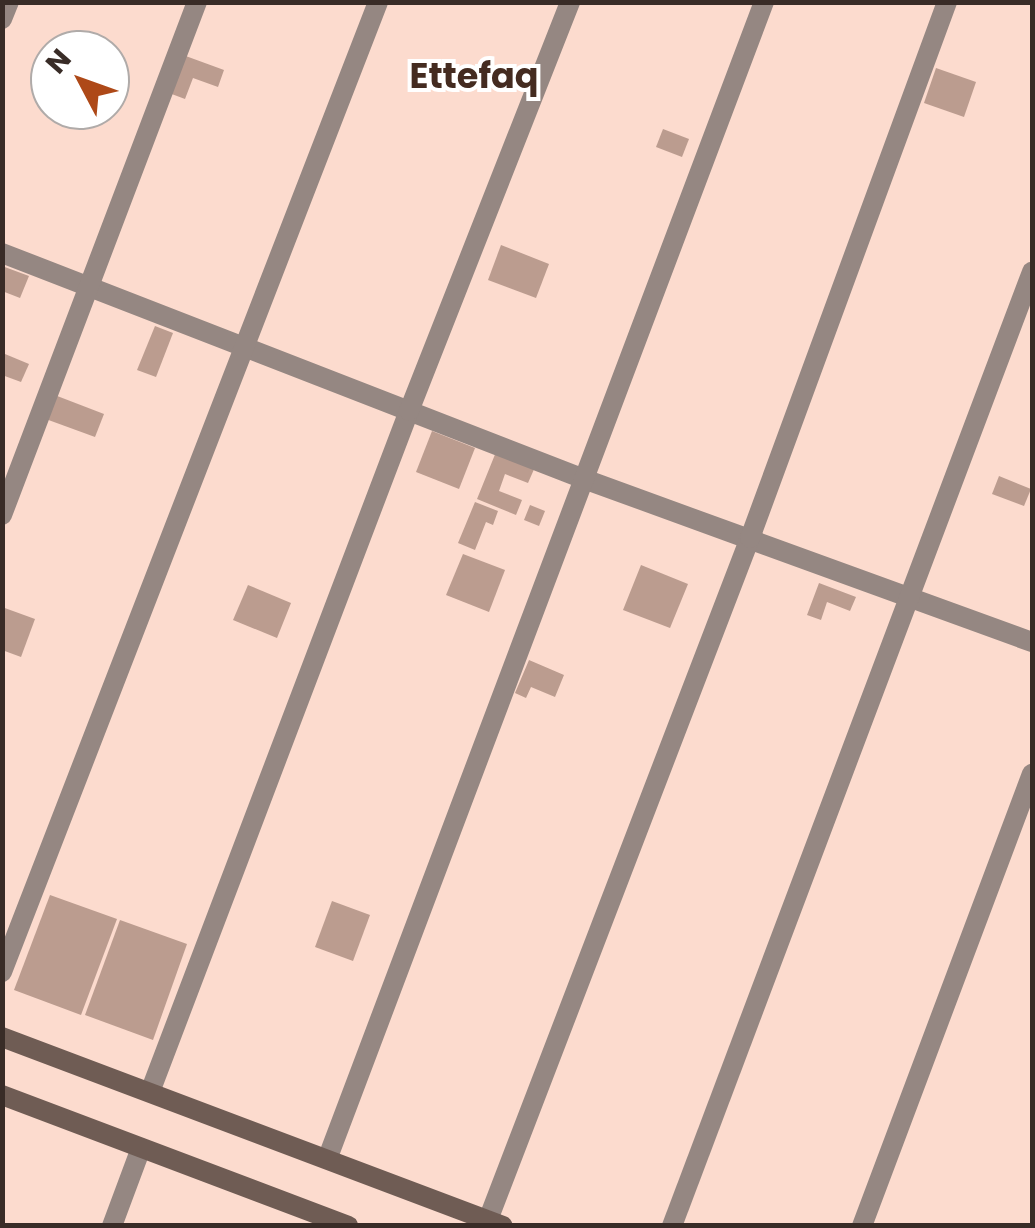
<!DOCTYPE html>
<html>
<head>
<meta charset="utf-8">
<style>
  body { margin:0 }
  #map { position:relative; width:1035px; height:1228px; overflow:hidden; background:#fcdbce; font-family:Poppins,sans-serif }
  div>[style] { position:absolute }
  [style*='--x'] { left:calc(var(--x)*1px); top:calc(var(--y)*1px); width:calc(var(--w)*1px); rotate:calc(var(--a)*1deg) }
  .building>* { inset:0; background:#bb9c8f }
  .street>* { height:20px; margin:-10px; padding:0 10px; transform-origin:10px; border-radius:10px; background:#958782 }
  .secondary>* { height:20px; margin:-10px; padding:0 10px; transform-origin:10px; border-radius:10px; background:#6f5c54 }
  span { translate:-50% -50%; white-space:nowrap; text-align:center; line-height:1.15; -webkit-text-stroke:8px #fff; paint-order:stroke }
  .district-label { font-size:35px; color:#442b20; font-weight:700 }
  .frame { position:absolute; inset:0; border:5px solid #392c27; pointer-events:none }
  .north { position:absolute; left:30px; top:30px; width:100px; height:100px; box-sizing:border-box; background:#fff; border:2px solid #b0aba9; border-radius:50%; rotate:311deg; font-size:28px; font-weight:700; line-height:40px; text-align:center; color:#392c27 }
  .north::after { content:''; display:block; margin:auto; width:35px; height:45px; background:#ae4918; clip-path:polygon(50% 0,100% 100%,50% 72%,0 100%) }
</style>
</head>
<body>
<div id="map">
  <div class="building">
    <i style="clip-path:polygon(183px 55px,224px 70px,218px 87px,193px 78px,185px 99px,169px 93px)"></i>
    <i style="clip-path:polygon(936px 68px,976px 82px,964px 117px,924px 103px)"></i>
    <i style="clip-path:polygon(48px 110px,102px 110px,99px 117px,94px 115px,90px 126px)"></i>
    <i style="clip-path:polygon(663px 129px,689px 139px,682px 157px,656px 147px)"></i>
    <i style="clip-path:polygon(501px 245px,549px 264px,536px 298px,488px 280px)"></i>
    <i style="clip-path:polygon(2px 266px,29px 276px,20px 298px,2px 291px)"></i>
    <i style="clip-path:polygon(155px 326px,173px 333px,156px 377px,137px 370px)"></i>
    <i style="clip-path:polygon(5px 354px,29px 364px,21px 382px,2px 375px)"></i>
    <i style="clip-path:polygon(52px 394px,104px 414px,95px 437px,43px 418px)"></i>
    <i style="clip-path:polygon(432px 431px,475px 448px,459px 489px,416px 472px)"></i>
    <i style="clip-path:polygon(496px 452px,535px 467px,528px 483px,505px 474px,499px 491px,522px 500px,516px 515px,477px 499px)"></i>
    <i style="clip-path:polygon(999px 476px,1031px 489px,1024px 506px,992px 494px)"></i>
    <i style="clip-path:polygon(475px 502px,498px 511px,493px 525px,486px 522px,475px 550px,458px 543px)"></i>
    <i style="clip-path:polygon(530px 505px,545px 511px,539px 526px,524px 520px)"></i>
    <i style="clip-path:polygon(463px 554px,505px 570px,489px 612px,446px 595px)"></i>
    <i style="clip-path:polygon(641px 565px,688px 584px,670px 628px,623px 610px)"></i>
    <i style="clip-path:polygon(819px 583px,856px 597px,850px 611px,827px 602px,821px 620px,807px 615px)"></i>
    <i style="clip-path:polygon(248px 585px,291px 603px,277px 638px,233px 620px)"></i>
    <i style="clip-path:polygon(2px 607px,35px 619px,21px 657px,2px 650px)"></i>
    <i style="clip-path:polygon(529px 660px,564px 675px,555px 697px,531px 687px,526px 698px,515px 693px)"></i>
    <i style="clip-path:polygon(50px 895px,117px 919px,81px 1015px,14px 990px)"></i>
    <i style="clip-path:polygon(332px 901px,370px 915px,353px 961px,315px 947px)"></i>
    <i style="clip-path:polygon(120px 920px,187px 944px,153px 1040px,85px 1015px)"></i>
  </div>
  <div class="street">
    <i style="--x:2;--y:19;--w:18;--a:-68"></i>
    <i style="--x:2;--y:253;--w:624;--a:21.22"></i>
    <i style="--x:584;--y:479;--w:477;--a:20"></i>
    <i style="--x:2;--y:515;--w:549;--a:-69.19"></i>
    <i style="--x:2;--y:972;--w:1040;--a:-68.81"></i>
    <i style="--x:150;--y:1092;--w:729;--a:-69.18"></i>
    <i style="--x:409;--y:411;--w:440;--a:-68.5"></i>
    <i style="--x:328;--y:1157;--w:1235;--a:-69.32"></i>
    <i style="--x:488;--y:1220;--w:731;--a:-68.99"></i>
    <i style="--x:750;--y:538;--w:571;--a:-69.82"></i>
    <i style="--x:112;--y:1226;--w:83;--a:-69.6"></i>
    <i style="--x:672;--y:1226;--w:1020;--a:-69.33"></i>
    <i style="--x:862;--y:1226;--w:483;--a:-69.4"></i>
  </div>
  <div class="secondary">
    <i style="--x:2;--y:1037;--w:535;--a:20.67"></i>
    <i style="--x:2;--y:1095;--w:370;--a:20.7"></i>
  </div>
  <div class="district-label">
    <span style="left:474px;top:76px">Ettefaq</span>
  </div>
  <div class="frame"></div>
  <div class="north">N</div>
</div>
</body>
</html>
